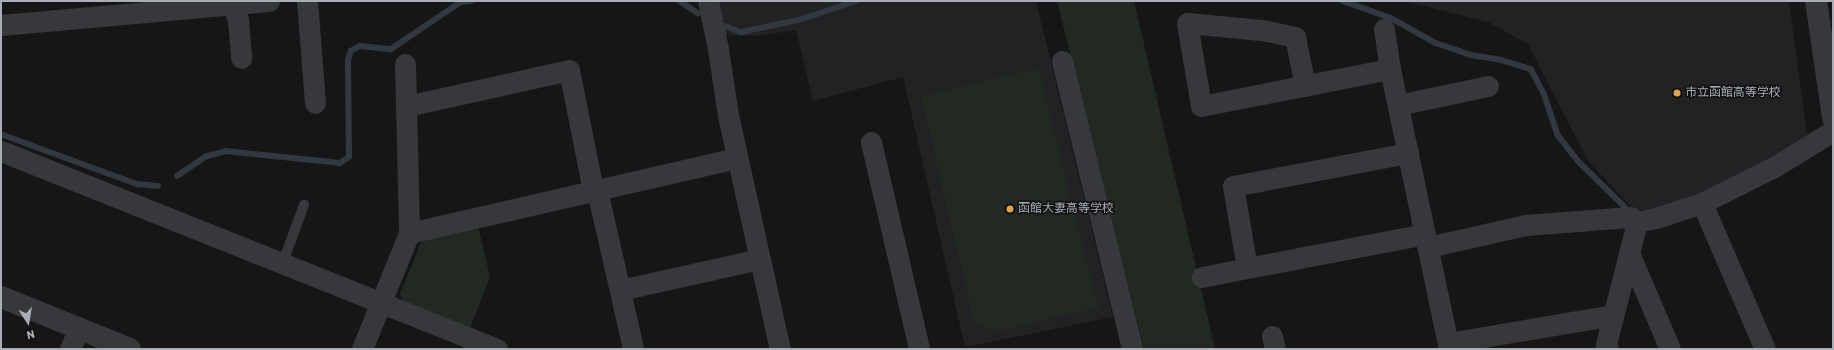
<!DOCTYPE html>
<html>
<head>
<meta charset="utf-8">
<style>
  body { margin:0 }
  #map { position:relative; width:1834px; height:350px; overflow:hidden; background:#161617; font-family:Rubik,"Noto Sans JP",sans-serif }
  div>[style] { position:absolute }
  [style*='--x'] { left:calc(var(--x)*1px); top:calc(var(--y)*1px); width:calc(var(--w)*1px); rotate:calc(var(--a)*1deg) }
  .built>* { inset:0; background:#222224 }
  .green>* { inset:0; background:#222923 }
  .stream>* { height:5.5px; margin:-2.75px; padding:0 2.75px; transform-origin:2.75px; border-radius:2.75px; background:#31383f }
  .service>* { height:10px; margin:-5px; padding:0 5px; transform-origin:5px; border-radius:5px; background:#37383c }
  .minor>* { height:21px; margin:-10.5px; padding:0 10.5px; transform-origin:10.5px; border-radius:10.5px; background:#37383c }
  .tertiary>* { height:22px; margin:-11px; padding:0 11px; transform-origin:11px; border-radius:11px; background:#37383c }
  .dots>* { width:11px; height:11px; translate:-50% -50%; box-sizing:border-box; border:2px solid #111112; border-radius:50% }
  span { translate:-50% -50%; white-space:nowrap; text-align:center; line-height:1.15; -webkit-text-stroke:3px #111112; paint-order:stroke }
  .poi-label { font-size:12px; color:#a9adb6 }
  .left { translate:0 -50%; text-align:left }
  .frame { position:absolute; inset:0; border:2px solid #a9adb6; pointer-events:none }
  .north { position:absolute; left:8px; top:302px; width:40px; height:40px; -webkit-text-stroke:3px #111112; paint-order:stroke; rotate:168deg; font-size:11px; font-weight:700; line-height:16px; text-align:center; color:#a9adb6 }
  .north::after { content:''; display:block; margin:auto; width:14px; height:18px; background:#a9adb6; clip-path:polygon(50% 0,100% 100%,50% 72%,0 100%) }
</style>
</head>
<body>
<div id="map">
  <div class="built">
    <i style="clip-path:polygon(716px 1px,1036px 1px,1113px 317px,965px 347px,903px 77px,813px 101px,796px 30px,757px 36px,724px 35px)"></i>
    <i style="clip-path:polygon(1403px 1px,1789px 1px,1808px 142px,1698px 195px,1653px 210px,1634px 210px,1588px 161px,1528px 44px,1488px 22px)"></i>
  </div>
  <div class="green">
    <i style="clip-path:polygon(1057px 1px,1134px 1px,1215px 349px,1144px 349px)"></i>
    <i style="clip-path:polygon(1039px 68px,1099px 308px,994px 332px,974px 323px,921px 96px)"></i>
    <i style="clip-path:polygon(478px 226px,490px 277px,470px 328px,403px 302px,400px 293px,421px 243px,426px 237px)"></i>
  </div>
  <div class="stream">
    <i style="--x:680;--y:1;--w:22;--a:34"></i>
    <i style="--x:1343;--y:1;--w:51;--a:19.5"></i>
    <i style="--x:1391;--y:18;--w:51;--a:29.1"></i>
    <i style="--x:1436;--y:43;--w:37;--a:19"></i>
    <i style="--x:1471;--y:55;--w:30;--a:9"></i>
    <i style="--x:1501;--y:60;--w:31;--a:17"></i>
    <i style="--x:1531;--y:69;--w:27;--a:62"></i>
    <i style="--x:1544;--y:93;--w:44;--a:71.6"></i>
    <i style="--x:1558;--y:135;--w:33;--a:52"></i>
    <i style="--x:1578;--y:161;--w:66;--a:44.4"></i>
    <i style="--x:725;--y:26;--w:17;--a:21"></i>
    <i style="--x:741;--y:32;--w:59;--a:-11.7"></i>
    <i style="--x:799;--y:20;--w:60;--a:-18.4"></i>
    <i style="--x:1;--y:134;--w:145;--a:20.2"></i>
    <i style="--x:137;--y:184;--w:21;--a:5"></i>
    <i style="--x:177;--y:176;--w:34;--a:-34"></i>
    <i style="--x:205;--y:157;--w:22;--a:-16"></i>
    <i style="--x:226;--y:151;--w:115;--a:6"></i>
    <i style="--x:340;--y:163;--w:11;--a:-34"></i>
    <i style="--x:349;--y:157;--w:97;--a:-90.6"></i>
    <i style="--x:348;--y:60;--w:9;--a:-72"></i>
    <i style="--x:351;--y:51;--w:10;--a:-29"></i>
    <i style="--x:360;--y:46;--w:31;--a:6"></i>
    <i style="--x:391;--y:49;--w:84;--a:-33.9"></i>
    <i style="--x:461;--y:2;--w:10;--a:-6"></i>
  </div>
  <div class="service">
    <i style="--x:283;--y:262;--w:61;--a:-69.8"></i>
  </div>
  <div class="minor">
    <i style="--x:307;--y:1;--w:102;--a:85.5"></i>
    <i style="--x:708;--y:1;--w:49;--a:78.2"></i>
    <i style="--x:718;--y:49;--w:67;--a:81.4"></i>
    <i style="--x:728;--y:115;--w:240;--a:77.5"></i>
    <i style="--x:232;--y:4;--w:17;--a:69"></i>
    <i style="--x:238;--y:20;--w:38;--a:85"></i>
    <i style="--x:1;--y:25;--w:269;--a:-5.1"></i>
    <i style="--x:1384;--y:29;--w:40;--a:81.5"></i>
    <i style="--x:1062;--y:61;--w:296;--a:76.3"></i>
    <i style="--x:405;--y:64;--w:169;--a:88.6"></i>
    <i style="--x:1305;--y:86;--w:50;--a:-101.5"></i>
    <i style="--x:1295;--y:37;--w:35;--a:-168"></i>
    <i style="--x:1261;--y:30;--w:74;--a:-174.6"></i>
    <i style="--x:1187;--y:23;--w:84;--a:80.4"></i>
    <i style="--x:1201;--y:106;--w:193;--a:-11.1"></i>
    <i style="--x:1390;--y:69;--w:286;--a:78.1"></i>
    <i style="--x:1398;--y:105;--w:92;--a:-11.9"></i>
    <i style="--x:407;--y:106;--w:166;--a:-12.5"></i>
    <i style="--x:569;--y:70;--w:122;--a:78.7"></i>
    <i style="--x:871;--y:142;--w:212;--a:76.9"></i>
    <i style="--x:1;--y:151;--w:534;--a:21.76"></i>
    <i style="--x:1408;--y:153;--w:178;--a:169.3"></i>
    <i style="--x:1233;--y:186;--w:83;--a:80.3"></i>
    <i style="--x:1247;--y:268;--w:181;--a:-10.8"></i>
    <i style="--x:597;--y:190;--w:163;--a:77.2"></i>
    <i style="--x:1702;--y:203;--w:159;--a:66.7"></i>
    <i style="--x:1428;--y:247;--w:100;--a:-12.7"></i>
    <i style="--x:1526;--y:225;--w:104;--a:-4.4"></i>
    <i style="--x:1630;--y:217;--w:9;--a:36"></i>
    <i style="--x:1637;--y:222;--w:19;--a:-12"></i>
    <i style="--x:1656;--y:218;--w:48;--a:-18.1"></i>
    <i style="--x:1702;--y:203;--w:80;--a:-26.6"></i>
    <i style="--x:1774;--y:167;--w:69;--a:-31.4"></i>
    <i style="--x:1629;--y:253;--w:104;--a:66.9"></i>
    <i style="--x:1202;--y:277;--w:46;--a:-11.3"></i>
    <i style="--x:620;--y:290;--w:143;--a:-12.5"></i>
    <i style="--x:1272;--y:336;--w:13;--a:77"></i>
    <i style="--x:1448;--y:343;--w:167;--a:-9.6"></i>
    <i style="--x:70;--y:349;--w:23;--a:-67"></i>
    <i style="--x:362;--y:349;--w:125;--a:-67.9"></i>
    <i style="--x:409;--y:233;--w:336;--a:-12.9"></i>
    <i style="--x:1608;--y:349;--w:5;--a:-112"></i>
    <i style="--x:1606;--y:344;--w:126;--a:-75.7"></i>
  </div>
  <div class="tertiary">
    <i style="--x:1816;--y:1;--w:118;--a:81.7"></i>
    <i style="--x:1;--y:297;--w:139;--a:22"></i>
  </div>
  <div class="dots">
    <i style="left:1677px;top:93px;background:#dba74a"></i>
    <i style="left:1010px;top:209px;background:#dba74a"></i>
  </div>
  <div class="poi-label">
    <span class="left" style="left:1685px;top:93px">市立函館高等学校</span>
    <span class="left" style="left:1018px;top:209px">函館大妻高等学校</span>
  </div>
  <div class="frame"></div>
  <div class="north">N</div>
</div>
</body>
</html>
